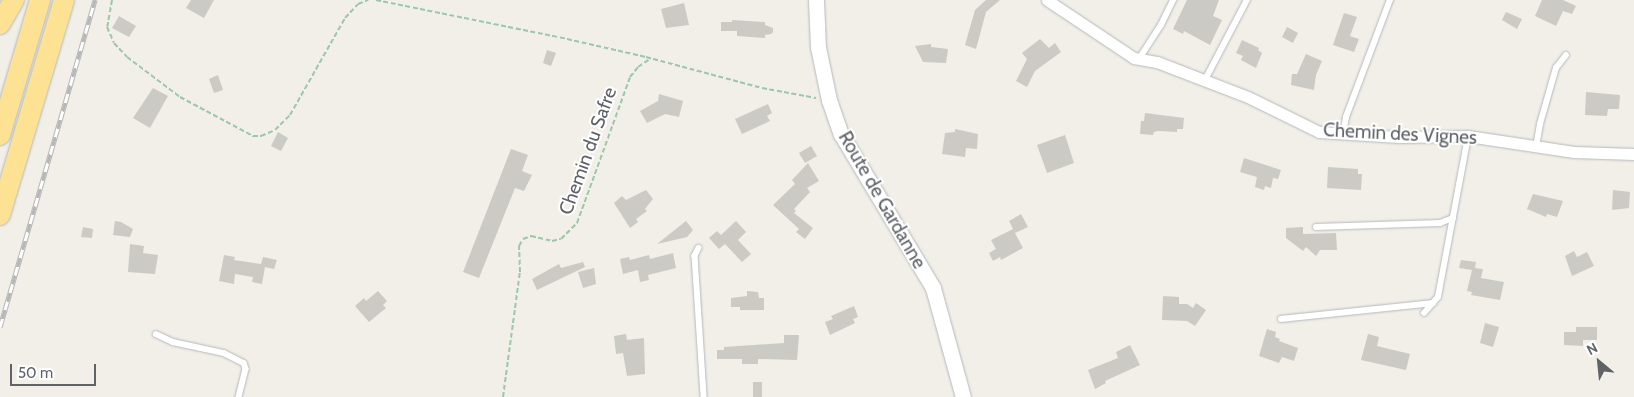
<!DOCTYPE html>
<html>
<head>
<meta charset="utf-8">
<style>
  body { margin:0 }
  #map { position:relative; width:1634px; height:397px; overflow:hidden; background:#f1efe8; font-family:Cabin,sans-serif }
  div>[style] { position:absolute }
  [style*='--x'] { left:calc(var(--x)*1px); top:calc(var(--y)*1px); width:calc(var(--w)*1px); rotate:calc(var(--a)*1deg) }
  .building>* { inset:0; background:#cccac5 }
  .path>* { height:2px; margin-top:-1px; transform-origin:0; background:repeating-linear-gradient(90deg,#9cc7a9 0 5px,transparent 0 7.5px) }
  .roads { filter:drop-shadow(0 0 1px #b5b8bc) drop-shadow(0 0 1px #b5b8bc) }
  .lane>* { height:5.5px; margin:-2.75px; padding:0 2.75px; transform-origin:2.75px; border-radius:2.75px; background:#fff }
  .street>* { height:11px; margin:-5.5px; padding:0 5.5px; transform-origin:5.5px; border-radius:5.5px; background:#fff }
  .secondary>* { height:15px; margin:-7.5px; padding:0 7.5px; transform-origin:7.5px; border-radius:7.5px; background:#fff }
  .highway>* { height:20px; margin:-10px; padding:0 10px; transform-origin:10px; border-radius:10px; background:#fde293 }
  .rail>* { height:5px; margin-top:-2.5px; transform-origin:0; background:repeating-linear-gradient(90deg,#fff 0 9px,#b6b7b8 0 18px); box-sizing:border-box; border-block:1px solid #b6b7b8 }
  span { translate:-50% -50%; white-space:nowrap; text-align:center; line-height:1.15; -webkit-text-stroke:4px #fff; paint-order:stroke }
  .street-label { font-size:19px; color:#5f6368 }
  .north { position:absolute; left:1574px; top:337px; width:50px; height:50px; -webkit-text-stroke:4px #fff; paint-order:stroke; rotate:332deg; font-size:14px; font-weight:700; line-height:20px; text-align:center; color:#5f6368 }
  .north::after { content:''; display:block; margin:auto; width:18px; height:22px; background:#5f6368; clip-path:polygon(50% 0,100% 100%,50% 72%,0 100%) }
  .scale { position:absolute; left:10px; top:364px; width:86px; height:22px; box-sizing:border-box; border:2px solid #5f6368; border-top:0; padding-left:6px; font-size:15px; line-height:18px; white-space:nowrap; color:#5f6368; -webkit-text-stroke:4px #fff; paint-order:stroke }
</style>
</head>
<body>
<div id="map">
  <div class="building">
    <i style="clip-path:polygon(191px 0,214px 0,204px 18px,186px 8px)"></i>
    <i style="clip-path:polygon(986px 0,1000px 0,986px 12px,976px 49px,965px 45px,975px 10px)"></i>
    <i style="clip-path:polygon(1187px 0,1219px 0,1213px 16px,1222px 20px,1210px 45px,1184px 31px,1183px 34px,1173px 29px)"></i>
    <i style="clip-path:polygon(1542px 0,1563px 0,1576px 6px,1572px 14px,1563px 11px,1556px 26px,1535px 16px)"></i>
    <i style="clip-path:polygon(684px 3px,689px 25px,666px 28px,661px 9px)"></i>
    <i style="clip-path:polygon(1506px 12px,1522px 19px,1517px 29px,1502px 20px)"></i>
    <i style="clip-path:polygon(1344px 13px,1357px 17px,1350px 36px,1359px 39px,1354px 52px,1333px 45px)"></i>
    <i style="clip-path:polygon(119px 16px,136px 26px,129px 37px,112px 28px)"></i>
    <i style="clip-path:polygon(732px 20px,765px 22px,765px 25px,773px 28px,773px 32px,771px 34px,765px 35px,765px 38px,737px 36px,737px 31px,721px 31px,721px 22px,732px 22px)"></i>
    <i style="clip-path:polygon(1287px 27px,1298px 33px,1293px 43px,1282px 37px)"></i>
    <i style="clip-path:polygon(1040px 39px,1049px 48px,1055px 43px,1061px 52px,1035px 71px,1027px 87px,1016px 81px,1027px 59px,1022px 53px)"></i>
    <i style="clip-path:polygon(1242px 40px,1259px 48px,1258px 50px,1262px 53px,1256px 68px,1241px 60px,1243px 56px,1236px 53px)"></i>
    <i style="clip-path:polygon(931px 44px,931px 47px,948px 49px,946px 63px,923px 62px,915px 46px)"></i>
    <i style="clip-path:polygon(547px 50px,556px 53px,551px 66px,543px 63px)"></i>
    <i style="clip-path:polygon(1306px 54px,1322px 61px,1316px 75px,1314px 90px,1291px 85px,1292px 74px,1297px 74px)"></i>
    <i style="clip-path:polygon(218px 75px,223px 90px,214px 93px,209px 79px)"></i>
    <i style="clip-path:polygon(153px 88px,168px 96px,150px 128px,133px 118px)"></i>
    <i style="clip-path:polygon(1586px 92px,1620px 95px,1619px 109px,1608px 109px,1607px 116px,1585px 115px)"></i>
    <i style="clip-path:polygon(659px 94px,683px 101px,679px 117px,665px 114px,647px 123px,640px 111px,658px 101px)"></i>
    <i style="clip-path:polygon(768px 104px,772px 113px,767px 116px,770px 121px,742px 134px,735px 119px)"></i>
    <i style="clip-path:polygon(1145px 113px,1184px 118px,1183px 129px,1177px 129px,1177px 132px,1158px 131px,1154px 132px,1153px 135px,1140px 134px,1141px 121px,1144px 121px)"></i>
    <i style="clip-path:polygon(955px 129px,978px 134px,977px 149px,966px 148px,965px 157px,942px 154px,945px 133px,955px 132px)"></i>
    <i style="clip-path:polygon(278px 132px,288px 138px,281px 151px,271px 146px)"></i>
    <i style="clip-path:polygon(1065px 135px,1074px 163px,1047px 173px,1037px 145px)"></i>
    <i style="clip-path:polygon(811px 146px,817px 156px,805px 163px,799px 153px)"></i>
    <i style="clip-path:polygon(511px 149px,528px 155px,522px 171px,532px 175px,524px 191px,515px 188px,479px 278px,463px 272px)"></i>
    <i style="clip-path:polygon(1244px 158px,1281px 170px,1278px 179px,1273px 178px,1271px 188px,1265px 186px,1264px 190px,1255px 187px,1257px 177px,1240px 172px)"></i>
    <i style="clip-path:polygon(808px 163px,819px 181px,807px 188px,810px 192px,794px 209px,796px 211px,794px 213px,813px 228px,805px 239px,796px 232px,799px 229px,773px 205px,795px 184px,792px 180px)"></i>
    <i style="clip-path:polygon(1328px 167px,1358px 169px,1358px 174px,1362px 174px,1361px 190px,1327px 188px)"></i>
    <i style="clip-path:polygon(646px 190px,653px 199px,645px 209px,647px 211px,636px 219px,638px 222px,630px 228px,614px 203px,622px 196px,626px 200px)"></i>
    <i style="clip-path:polygon(1613px 190px,1630px 192px,1629px 208px,1612px 210px)"></i>
    <i style="clip-path:polygon(1533px 194px,1563px 201px,1557px 217px,1547px 214px,1546px 217px,1527px 209px)"></i>
    <i style="clip-path:polygon(1021px 214px,1028px 227px,1015px 233px,1023px 248px,1001px 260px,1000px 257px,993px 261px,989px 253px,996px 249px,991px 240px,1013px 229px,1009px 221px)"></i>
    <i style="clip-path:polygon(115px 221px,121px 222px,133px 229px,130px 237px,113px 235px)"></i>
    <i style="clip-path:polygon(686px 221px,693px 230px,687px 237px,657px 244px)"></i>
    <i style="clip-path:polygon(736px 221px,746px 232px,738px 240px,751px 254px,742px 262px,725px 244px,719px 249px,709px 238px,717px 231px,721px 235px)"></i>
    <i style="clip-path:polygon(83px 227px,93px 229px,92px 238px,81px 237px)"></i>
    <i style="clip-path:polygon(1303px 227px,1303px 234px,1336px 233px,1337px 250px,1320px 250px,1316px 256px,1306px 247px,1303px 251px,1286px 238px,1286px 228px)"></i>
    <i style="clip-path:polygon(130px 244px,144px 246px,143px 253px,158px 255px,155px 274px,128px 272px)"></i>
    <i style="clip-path:polygon(1574px 251px,1577px 257px,1587px 252px,1594px 266px,1572px 276px,1565px 256px)"></i>
    <i style="clip-path:polygon(673px 253px,676px 268px,648px 275px,649px 280px,640px 282px,638px 270px,623px 274px,620px 259px,629px 257px,630px 260px,649px 255px,650px 259px)"></i>
    <i style="clip-path:polygon(224px 255px,235px 257px,234px 260px,261px 264px,263px 257px,277px 260px,274px 269px,265px 267px,262px 284px,252px 282px,253px 277px,235px 274px,234px 284px,219px 281px)"></i>
    <i style="clip-path:polygon(1461px 260px,1476px 262px,1475px 268px,1483px 269px,1481px 278px,1504px 282px,1500px 300px,1471px 295px,1472px 292px,1467px 291px,1472px 270px,1459px 268px)"></i>
    <i style="clip-path:polygon(583px 262px,585px 267px,537px 290px,532px 279px,559px 264px,561px 268px)"></i>
    <i style="clip-path:polygon(594px 268px,596px 284px,583px 288px,578px 272px)"></i>
    <i style="clip-path:polygon(378px 291px,387px 301px,383px 305px,386px 308px,369px 322px,355px 306px,364px 298px,366px 301px)"></i>
    <i style="clip-path:polygon(747px 291px,758px 292px,759px 298px,764px 298px,764px 310px,740px 310px,740px 307px,731px 307px,731px 298px,747px 296px)"></i>
    <i style="clip-path:polygon(1163px 296px,1179px 297px,1179px 304px,1187px 304px,1193px 308px,1196px 303px,1206px 310px,1195px 326px,1187px 321px,1162px 320px)"></i>
    <i style="clip-path:polygon(854px 306px,858px 317px,853px 319px,855px 323px,830px 335px,825px 322px,833px 319px,831px 316px)"></i>
    <i style="clip-path:polygon(1485px 323px,1499px 327px,1493px 347px,1480px 343px)"></i>
    <i style="clip-path:polygon(1576px 327px,1597px 327px,1597px 340px,1583px 340px,1583px 346px,1564px 345px,1564px 332px,1576px 332px)"></i>
    <i style="clip-path:polygon(1267px 329px,1276px 332px,1275px 337px,1280px 339px,1279px 341px,1298px 348px,1294px 361px,1282px 357px,1279px 363px,1259px 356px)"></i>
    <i style="clip-path:polygon(626px 334px,627px 340px,644px 338px,645px 374px,627px 376px,623px 353px,616px 354px,614px 336px)"></i>
    <i style="clip-path:polygon(1368px 334px,1379px 337px,1377px 346px,1410px 354px,1406px 370px,1361px 360px)"></i>
    <i style="clip-path:polygon(784px 335px,799px 335px,797px 360px,758px 359px,758px 364px,742px 364px,742px 359px,717px 359px,717px 350px,724px 350px,724px 347px,784px 343px)"></i>
    <i style="clip-path:polygon(1130px 345px,1140px 365px,1105px 381px,1106px 383px,1095px 389px,1088px 370px,1118px 358px,1116px 352px)"></i>
    <i style="clip-path:polygon(753px 382px,762px 382px,762px 397px,753px 397px)"></i>
  </div>
  <div class="path">
    <i style="--x:112;--y:0;--w:27;--a:100"></i>
    <i style="--x:107;--y:27;--w:17;--a:66"></i>
    <i style="--x:114;--y:43;--w:19;--a:47"></i>
    <i style="--x:127;--y:57;--w:66;--a:37"></i>
    <i style="--x:180;--y:97;--w:83;--a:28.1"></i>
    <i style="--x:253;--y:136;--w:8;--a:0"></i>
    <i style="--x:261;--y:136;--w:15;--a:-23"></i>
    <i style="--x:275;--y:130;--w:21;--a:-45"></i>
    <i style="--x:290;--y:115;--w:112;--a:-60.4"></i>
    <i style="--x:345;--y:18;--w:19;--a:-47"></i>
    <i style="--x:358;--y:4;--w:11;--a:-22"></i>
    <i style="--x:376;--y:0;--w:195;--a:11.5"></i>
    <i style="--x:567;--y:39;--w:81;--a:12.8"></i>
    <i style="--x:646;--y:57;--w:120;--a:15"></i>
    <i style="--x:762;--y:88;--w:55;--a:10.5"></i>
    <i style="--x:503;--y:397;--w:126;--a:-82.3"></i>
    <i style="--x:520;--y:272;--w:26;--a:-92"></i>
    <i style="--x:519;--y:246;--w:8;--a:-60"></i>
    <i style="--x:523;--y:239;--w:9;--a:-21"></i>
    <i style="--x:531;--y:236;--w:22;--a:13"></i>
    <i style="--x:552;--y:241;--w:9;--a:-13"></i>
    <i style="--x:561;--y:239;--w:23;--a:-45"></i>
    <i style="--x:577;--y:223;--w:155;--a:-70"></i>
    <i style="--x:630;--y:77;--w:13;--a:-51"></i>
    <i style="--x:638;--y:67;--w:14;--a:-34"></i>
  </div>
  <div class="roads">
    <div class="lane">
      <i style="--x:1139;--y:59;--w:40;--a:-57.1"></i>
      <i style="--x:1161;--y:25;--w:28;--a:-64"></i>
      <i style="--x:1205;--y:80;--w:90;--a:-62.3"></i>
      <i style="--x:1343;--y:133;--w:16;--a:-79"></i>
      <i style="--x:1346;--y:117;--w:125;--a:-69.4"></i>
      <i style="--x:1536;--y:147;--w:23;--a:-80"></i>
      <i style="--x:1540;--y:124;--w:58;--a:-74.1"></i>
      <i style="--x:1556;--y:68;--w:16;--a:-52"></i>
      <i style="--x:1316;--y:227;--w:124;--a:-1.8"></i>
      <i style="--x:1440;--y:223;--w:14;--a:-21"></i>
      <i style="--x:699;--y:248;--w:9;--a:117"></i>
      <i style="--x:695;--y:256;--w:141;--a:86.3"></i>
      <i style="--x:1424;--y:313;--w:21;--a:-49"></i>
      <i style="--x:1438;--y:297;--w:164;--a:-79.4"></i>
      <i style="--x:1281;--y:319;--w:153;--a:-6"></i>
      <i style="--x:156;--y:334;--w:19;--a:25"></i>
      <i style="--x:173;--y:342;--w:52;--a:12.2"></i>
      <i style="--x:224;--y:353;--w:22;--a:27"></i>
      <i style="--x:244;--y:363;--w:6;--a:72"></i>
      <i style="--x:246;--y:369;--w:29;--a:104"></i>
    </div>
    <div class="street">
      <i style="--x:1047;--y:0;--w:105;--a:33.7"></i>
      <i style="--x:1134;--y:58;--w:23;--a:10"></i>
      <i style="--x:1157;--y:62;--w:97;--a:21"></i>
      <i style="--x:1248;--y:97;--w:79;--a:26.2"></i>
      <i style="--x:1319;--y:132;--w:80;--a:3.6"></i>
      <i style="--x:1399;--y:137;--w:69;--a:-0.8"></i>
      <i style="--x:1468;--y:136;--w:107;--a:8.6"></i>
      <i style="--x:1574;--y:152;--w:60;--a:1.9"></i>
    </div>
    <div class="secondary">
      <i style="--x:816;--y:0;--w:47;--a:87.6"></i>
      <i style="--x:818;--y:47;--w:54;--a:78.3"></i>
      <i style="--x:829;--y:100;--w:36;--a:71"></i>
      <i style="--x:841;--y:134;--w:179;--a:59.1"></i>
      <i style="--x:933;--y:288;--w:113;--a:74.6"></i>
    </div>
    <div class="highway">
      <i style="--x:0;--y:24;--w:28;--a:-60"></i>
      <i style="--x:0;--y:135;--w:141;--a:-73.5"></i>
      <i style="--x:0;--y:215;--w:224;--a:-73.4"></i>
    </div>
  </div>
  <div class="rail">
    <i style="--x:0;--y:327;--w:341;--a:-73.8"></i>
  </div>
  <div class="street-label">
    <span style="left:1400px;top:134px;rotate:3deg">Chemin des Vignes</span>
    <span style="left:588px;top:151px;rotate:-70deg">Chemin du Safre</span>
    <span style="left:882px;top:200px;rotate:60deg">Route de Gardanne</span>
  </div>
  <div class="north">N</div>
  <div class="scale">50 m</div>
</div>
</body>
</html>
